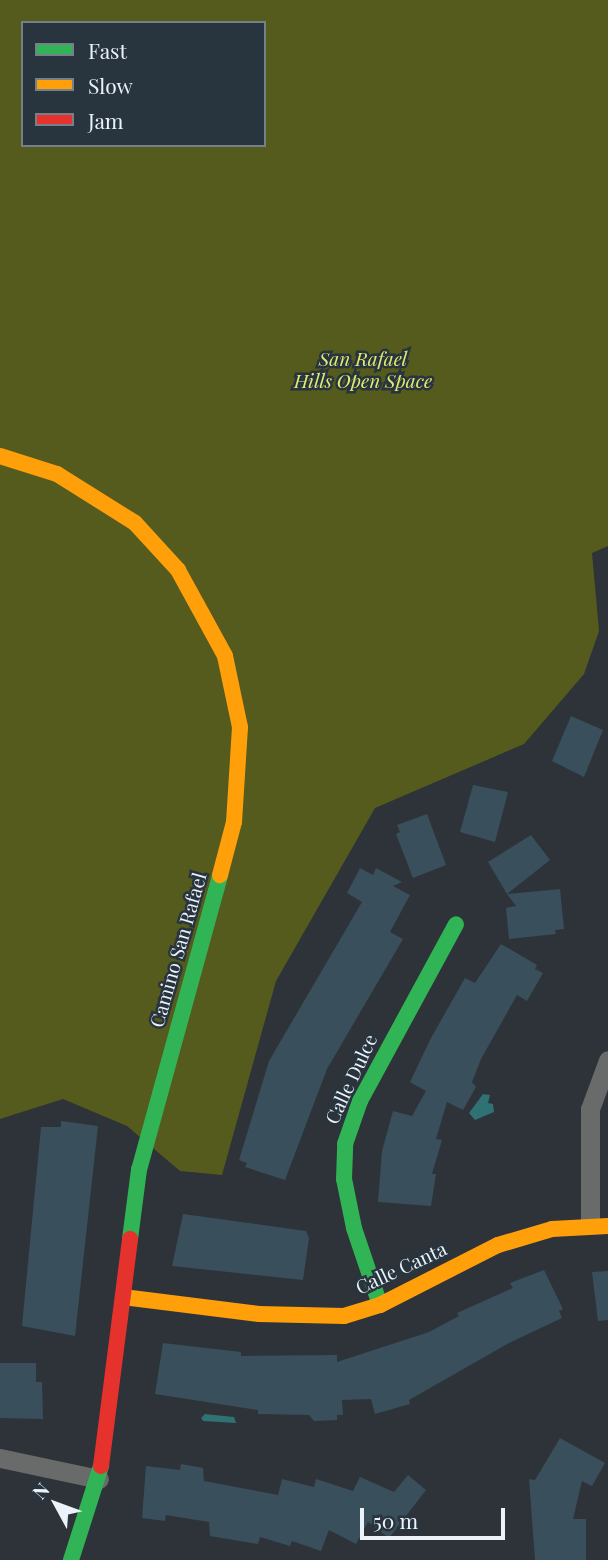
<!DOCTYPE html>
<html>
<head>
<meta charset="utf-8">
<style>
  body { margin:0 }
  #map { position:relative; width:608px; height:1560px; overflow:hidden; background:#2d3339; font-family:"Playfair Display",serif }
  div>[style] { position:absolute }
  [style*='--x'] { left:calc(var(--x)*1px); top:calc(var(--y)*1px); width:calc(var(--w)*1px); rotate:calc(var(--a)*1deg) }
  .green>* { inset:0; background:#555a1d }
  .water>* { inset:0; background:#307173 }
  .building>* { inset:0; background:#394f5b }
  .street>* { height:19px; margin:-9.5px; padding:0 9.5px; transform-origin:9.5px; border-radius:9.5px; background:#696a6a }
  .fast>* { height:16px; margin:-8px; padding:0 8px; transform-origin:8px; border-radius:8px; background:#30b455 }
  .slow>* { height:16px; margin:-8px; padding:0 8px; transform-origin:8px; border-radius:8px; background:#ff9f0a }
  .jam>* { height:16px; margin:-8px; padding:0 8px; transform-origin:8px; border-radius:8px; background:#e5322d }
  span { translate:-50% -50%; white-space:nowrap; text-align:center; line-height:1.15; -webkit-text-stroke:5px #28343e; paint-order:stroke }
  .park-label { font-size:19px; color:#e0ea70; font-style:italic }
  .street-label { font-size:19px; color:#ebf2f9 }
  .legend { position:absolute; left:21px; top:21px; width:245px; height:126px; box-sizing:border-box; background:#28343e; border:2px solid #768089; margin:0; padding:9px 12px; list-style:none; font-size:21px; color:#ebf2f9 }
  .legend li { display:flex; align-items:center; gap:14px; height:35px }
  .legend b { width:35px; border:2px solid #768089 }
  .north { position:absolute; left:21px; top:1469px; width:70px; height:70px; -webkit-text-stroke:5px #28343e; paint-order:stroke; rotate:311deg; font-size:19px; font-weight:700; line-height:28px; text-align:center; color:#ebf2f9 }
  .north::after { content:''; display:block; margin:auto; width:24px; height:32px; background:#ebf2f9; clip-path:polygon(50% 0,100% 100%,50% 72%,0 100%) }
  .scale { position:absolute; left:360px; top:1508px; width:145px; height:32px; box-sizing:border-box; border:4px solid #ebf2f9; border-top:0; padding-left:9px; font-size:21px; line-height:24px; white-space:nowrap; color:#ebf2f9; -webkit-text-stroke:5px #28343e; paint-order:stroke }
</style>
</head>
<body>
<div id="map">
  <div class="green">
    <i style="clip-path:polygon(evenodd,0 0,608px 0,608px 546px,592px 553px,599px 631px,584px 674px,524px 744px,375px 808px,276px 981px,222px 1175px,180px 1171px,127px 1126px,63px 1099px,0 1119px,0 0,23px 23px,264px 23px,264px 145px,23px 145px,23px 23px)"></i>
  </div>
  <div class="water">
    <i style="clip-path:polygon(483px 1094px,490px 1095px,488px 1103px,493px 1104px,494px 1112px,475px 1120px,469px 1113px)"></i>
    <i style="clip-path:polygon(205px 1414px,234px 1417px,236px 1423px,203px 1421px,201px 1418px)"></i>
  </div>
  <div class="building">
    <i style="clip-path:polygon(571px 716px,603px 730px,584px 777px,552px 761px)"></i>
    <i style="clip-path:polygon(473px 785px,508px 792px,495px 842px,460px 832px)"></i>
    <i style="clip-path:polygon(427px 814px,446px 865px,413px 878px,396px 834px,400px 832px,397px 825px)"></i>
    <i style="clip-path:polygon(531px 835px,550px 860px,507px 894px,488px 862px)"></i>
    <i style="clip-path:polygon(360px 868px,373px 875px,376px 868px,402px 882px,393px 886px,410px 895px,390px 932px,403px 939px,327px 1069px,285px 1180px,245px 1167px,247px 1163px,239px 1160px,269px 1061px,362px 902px,347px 893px)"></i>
    <i style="clip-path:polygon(560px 889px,564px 929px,555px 930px,556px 934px,509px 939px,506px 908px,516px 906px,507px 894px)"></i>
    <i style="clip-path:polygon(501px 944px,537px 965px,535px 969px,543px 973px,527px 1001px,517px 995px,481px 1059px,472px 1082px,476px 1087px,463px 1110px,447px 1102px,436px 1139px,442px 1140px,432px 1174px,436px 1174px,431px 1206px,378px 1202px,382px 1151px,393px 1111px,412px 1116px,426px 1091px,410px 1082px,431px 1038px,465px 978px,475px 983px)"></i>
    <i style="clip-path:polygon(61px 1121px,98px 1126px,75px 1336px,22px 1326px,41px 1127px,61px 1127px)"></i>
    <i style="clip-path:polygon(183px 1214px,306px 1231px,309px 1238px,303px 1280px,172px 1266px)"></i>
    <i style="clip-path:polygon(544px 1270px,563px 1309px,559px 1311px,562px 1318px,509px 1343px,409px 1400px,410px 1404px,375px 1414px,371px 1399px,342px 1400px,343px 1415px,337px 1415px,337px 1420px,314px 1421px,309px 1415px,258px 1414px,258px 1410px,155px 1394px,163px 1343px,241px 1352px,241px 1356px,337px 1355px,337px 1362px,429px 1332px,459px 1316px,457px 1313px,513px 1288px,510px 1283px)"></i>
    <i style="clip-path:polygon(608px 1271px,608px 1320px,598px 1321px,592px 1272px)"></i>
    <i style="clip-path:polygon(0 1363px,36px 1363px,36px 1382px,42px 1382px,43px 1419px,0 1418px)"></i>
    <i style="clip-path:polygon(560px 1438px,605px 1463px,592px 1486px,582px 1481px,573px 1519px,586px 1519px,586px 1560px,535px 1560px,529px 1479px,535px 1480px)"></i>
    <i style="clip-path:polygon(181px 1464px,203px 1468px,204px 1481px,278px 1495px,282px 1479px,314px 1487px,316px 1479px,353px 1491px,360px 1477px,394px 1492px,408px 1475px,426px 1490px,389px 1538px,368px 1522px,356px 1544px,329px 1530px,321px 1551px,292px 1541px,290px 1546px,260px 1537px,258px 1544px,210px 1536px,209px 1522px,166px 1515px,165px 1521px,142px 1518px,146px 1466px,180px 1470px)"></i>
  </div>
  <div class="street">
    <i style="--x:590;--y:1225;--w:116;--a:-90"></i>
    <i style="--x:590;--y:1109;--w:52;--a:-69.8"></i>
    <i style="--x:0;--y:1458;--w:101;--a:12"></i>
  </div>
  <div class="fast">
    <i style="--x:130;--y:1239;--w:70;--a:-82.6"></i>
    <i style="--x:139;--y:1170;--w:306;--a:-74.6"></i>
    <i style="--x:380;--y:1305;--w:81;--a:-108.7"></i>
    <i style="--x:354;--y:1228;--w:50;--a:-101.5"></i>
    <i style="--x:344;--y:1179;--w:35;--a:-88"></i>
    <i style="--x:345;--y:1144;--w:46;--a:-70.8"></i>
    <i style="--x:360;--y:1101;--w:201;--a:-61.5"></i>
    <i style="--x:71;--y:1560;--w:99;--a:-72.3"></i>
  </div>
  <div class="slow">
    <i style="--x:0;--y:456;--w:60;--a:17.5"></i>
    <i style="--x:57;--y:474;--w:92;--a:32.1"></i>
    <i style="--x:135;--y:523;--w:64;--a:47.5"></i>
    <i style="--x:178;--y:570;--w:98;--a:61.3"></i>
    <i style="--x:225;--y:656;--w:73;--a:78.1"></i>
    <i style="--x:240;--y:727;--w:95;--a:93.6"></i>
    <i style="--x:234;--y:822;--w:55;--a:104.8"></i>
    <i style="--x:123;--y:1297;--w:137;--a:7.1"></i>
    <i style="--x:259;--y:1314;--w:85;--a:1.3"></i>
    <i style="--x:344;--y:1316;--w:38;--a:-17"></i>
    <i style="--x:380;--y:1305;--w:132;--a:-27"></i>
    <i style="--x:498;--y:1245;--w:56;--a:-16.5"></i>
    <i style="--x:552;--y:1229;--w:56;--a:-3.1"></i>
  </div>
  <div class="jam">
    <i style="--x:101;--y:1466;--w:229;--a:-82.7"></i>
  </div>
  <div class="park-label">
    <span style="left:363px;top:370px">San Rafael<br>Hills Open Space</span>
  </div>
  <div class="street-label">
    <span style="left:178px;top:950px;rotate:-74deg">Camino San Rafael</span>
    <span style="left:351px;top:1079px;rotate:-65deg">Calle Dulce</span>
    <span style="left:401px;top:1268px;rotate:-25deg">Calle Canta</span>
  </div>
  <ul class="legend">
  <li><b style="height:9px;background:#30b455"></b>Fast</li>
  <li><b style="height:9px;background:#ff9f0a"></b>Slow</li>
  <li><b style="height:9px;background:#e5322d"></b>Jam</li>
  </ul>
  <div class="north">N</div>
  <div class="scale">50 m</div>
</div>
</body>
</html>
